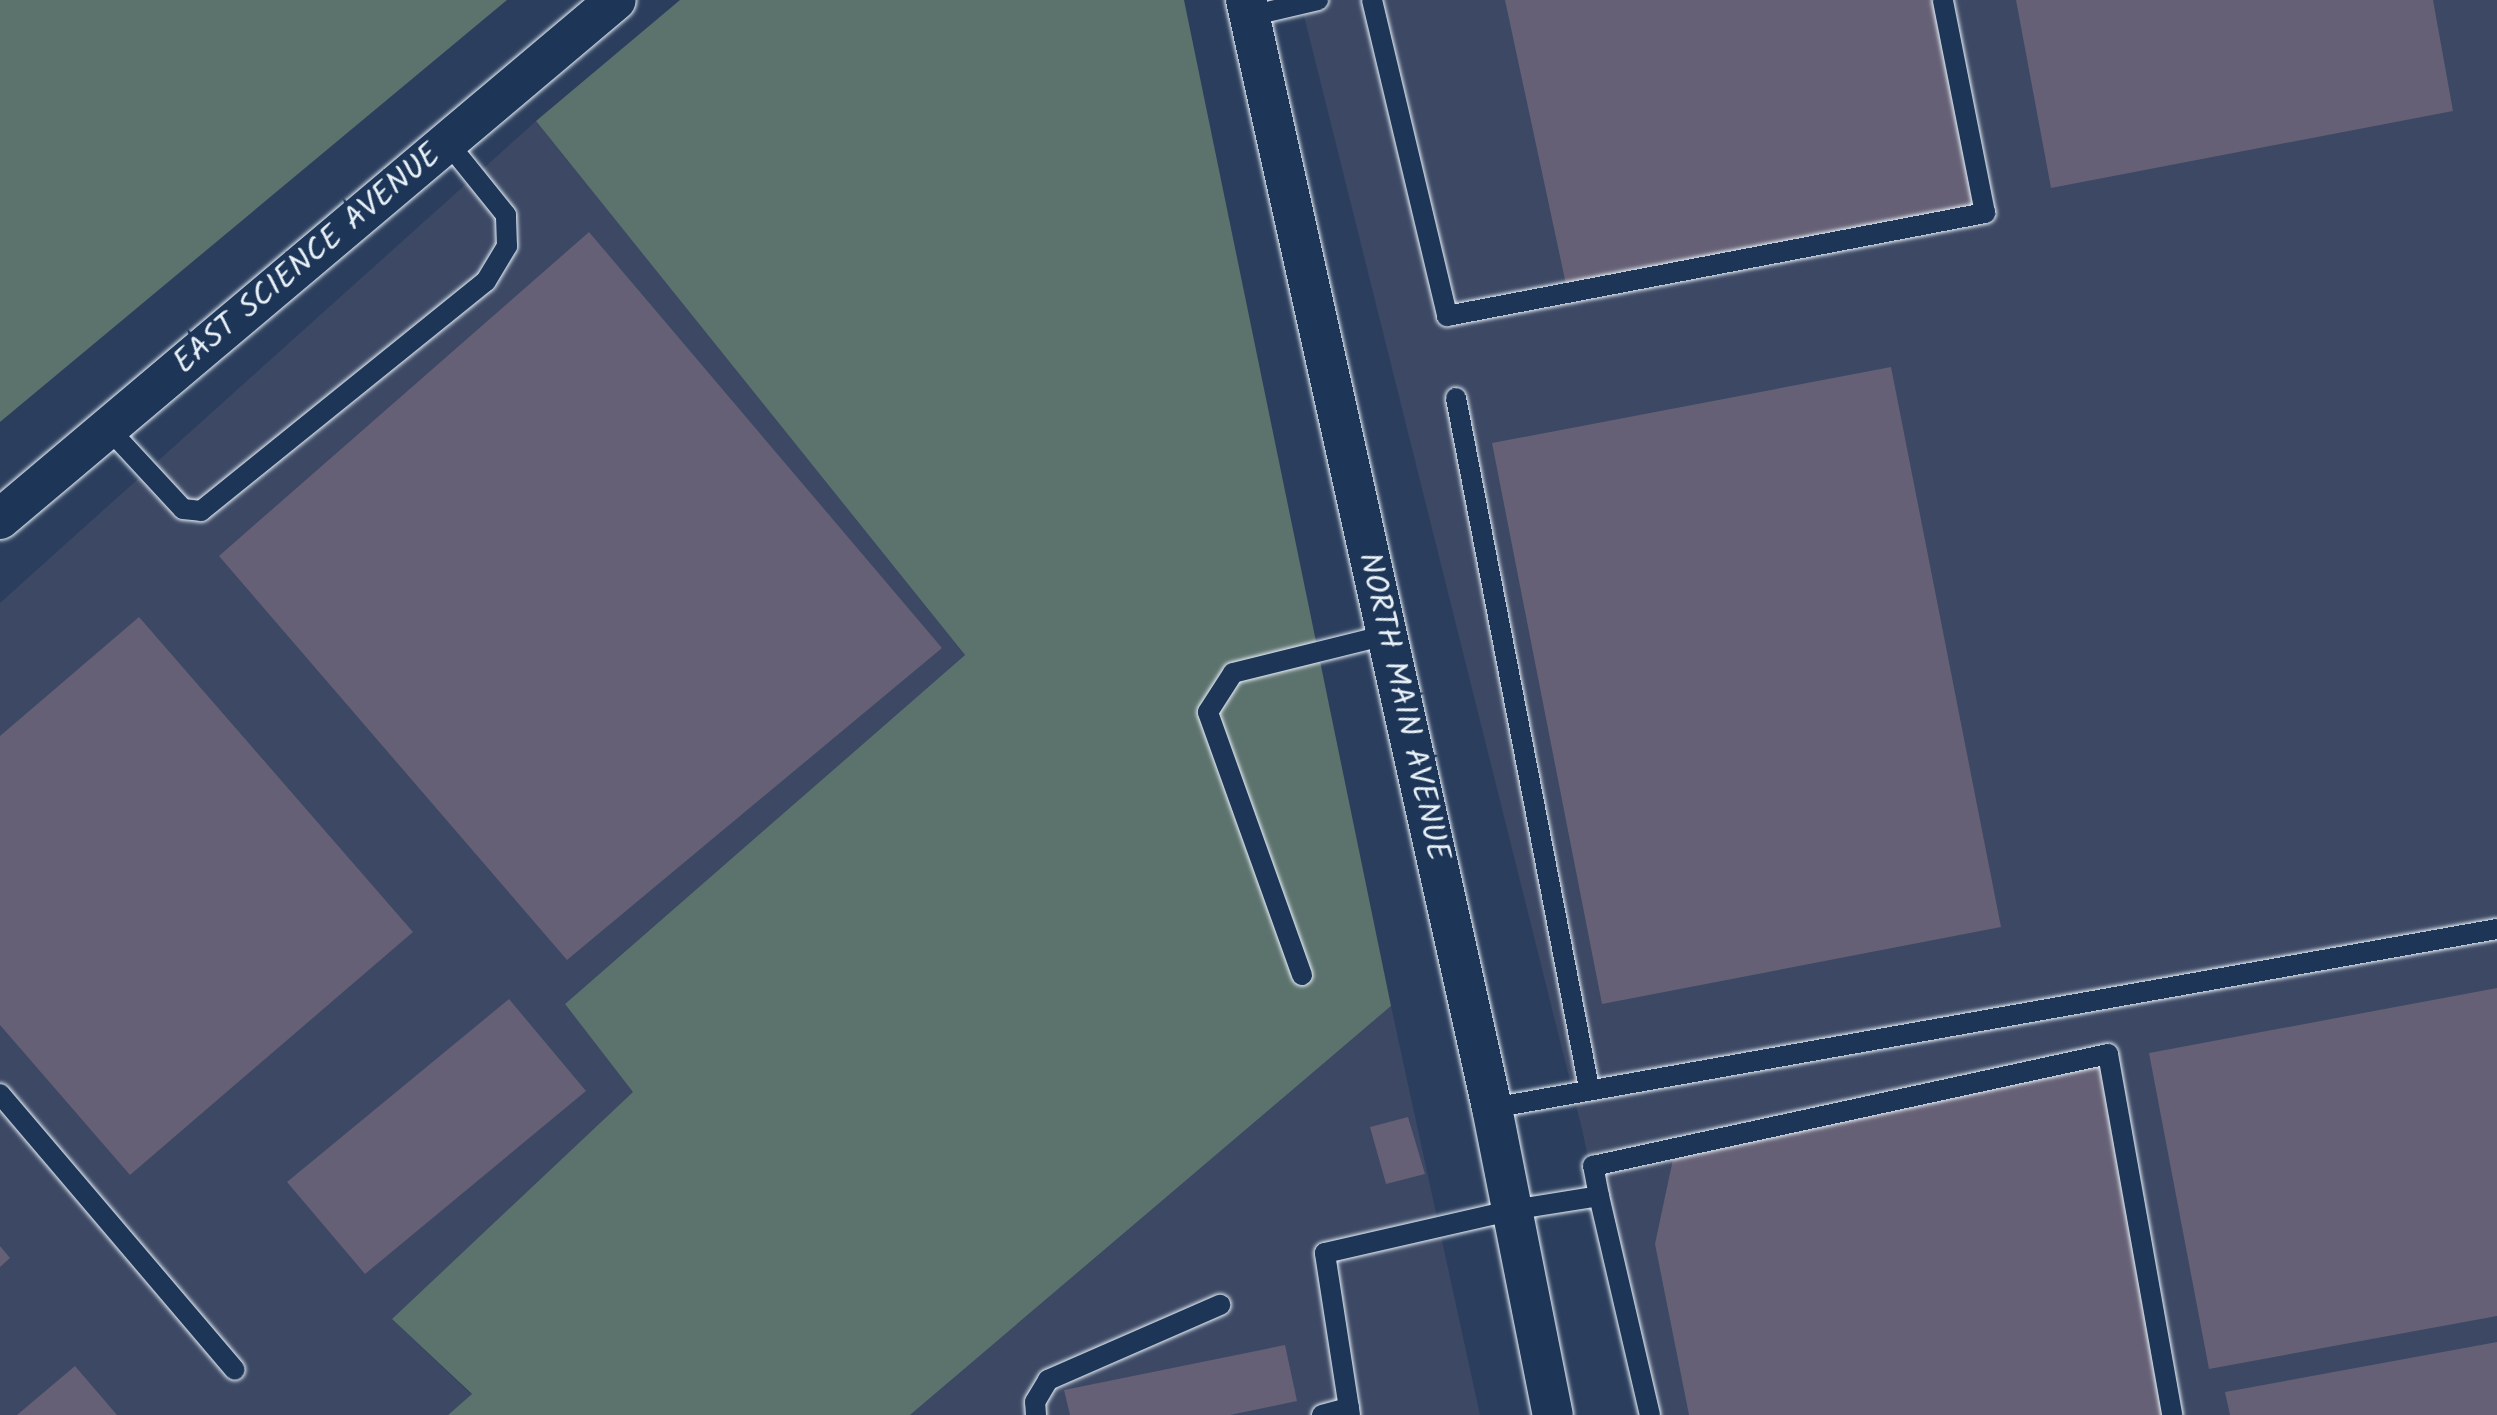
<!DOCTYPE html>
<html>
<head>
<meta charset="utf-8">
<style>
  body { margin:0 }
  #map { position:relative; width:2497px; height:1415px; overflow:hidden; background:#2b3e5d; font-family:Kalam,sans-serif }
  div>[style] { position:absolute }
  [style*='--x'] { left:calc(var(--x)*1px); top:calc(var(--y)*1px); width:calc(var(--w)*1px); rotate:calc(var(--a)*1deg) }
  .built>* { inset:0; background:#3c4864 }
  .green>* { inset:0; background:#5c726d }
  .building>* { inset:0; background:#656075 }
  .roads { filter:drop-shadow(0 0 2px #e8f1f8) drop-shadow(0 0 2px #e8f1f8) }
  .service>* { height:20px; margin:-10px; padding:0 10px; transform-origin:10px; border-radius:10px; background:#1d3557 }
  .minor>* { height:40px; margin:-20px; padding:0 20px; transform-origin:20px; border-radius:20px; background:#1d3557 }
  span { translate:-50% -50%; white-space:nowrap; text-align:center; line-height:1.15; -webkit-text-stroke:8px #1d3557; paint-order:stroke }
  .street-label { font-size:32px; color:#e8f1f8 }
</style>
</head>
<body>
<div id="map">
  <div class="built">
    <i style="clip-path:polygon(1300px 0,2497px 0,2497px 1415px,1642px 1415px,1582px 1129px)"></i>
    <i style="clip-path:polygon(536px 121px,965px 655px,565px 1004px,634px 1092px,392px 1319px,472px 1395px,448px 1415px,0 1415px,0 603px)"></i>
    <i style="clip-path:polygon(1391px 1006px,1480px 1415px,910px 1415px)"></i>
  </div>
  <div class="green">
    <i style="clip-path:polygon(0 0,507px 0,0 422px)"></i>
    <i style="clip-path:polygon(680px 0,1184px 0,1391px 1006px,910px 1415px,448px 1415px,472px 1394px,392px 1319px,633px 1092px,565px 1004px,965px 655px,536px 121px)"></i>
  </div>
  <div class="building">
    <i style="clip-path:polygon(1505px 0,1934px 0,1977px 204px,1567px 289px)"></i>
    <i style="clip-path:polygon(2016px 0,2433px 0,2453px 111px,2051px 188px)"></i>
    <i style="clip-path:polygon(589px 232px,942px 648px,567px 960px,219px 556px)"></i>
    <i style="clip-path:polygon(1891px 367px,2001px 927px,1602px 1004px,1492px 443px)"></i>
    <i style="clip-path:polygon(139px 617px,413px 932px,130px 1175px,0 1025px,0 736px)"></i>
    <i style="clip-path:polygon(2497px 988px,2497px 1316px,2209px 1369px,2149px 1053px)"></i>
    <i style="clip-path:polygon(509px 999px,586px 1091px,365px 1274px,287px 1182px)"></i>
    <i style="clip-path:polygon(2100px 1065px,2164px 1415px,1689px 1415px,1655px 1244px,1673px 1159px)"></i>
    <i style="clip-path:polygon(1408px 1117px,1425px 1174px,1386px 1184px,1370px 1127px)"></i>
    <i style="clip-path:polygon(0 1246px,10px 1258px,0 1267px)"></i>
    <i style="clip-path:polygon(2497px 1342px,2497px 1415px,2230px 1415px,2225px 1392px)"></i>
    <i style="clip-path:polygon(1285px 1345px,1297px 1401px,1230px 1415px,1070px 1415px,1064px 1390px)"></i>
    <i style="clip-path:polygon(75px 1366px,117px 1415px,17px 1415px)"></i>
  </div>
  <div class="roads">
    <div class="service">
      <i style="--x:1372;--y:0;--w:325;--a:76.6"></i>
      <i style="--x:1447;--y:316;--w:548;--a:-10.84"></i>
      <i style="--x:1985;--y:213;--w:217;--a:-101.2"></i>
      <i style="--x:1250;--y:16;--w:70;--a:-13.2"></i>
      <i style="--x:1456;--y:398;--w:703;--a:79.09"></i>
      <i style="--x:108;--y:428;--w:110;--a:47.2"></i>
      <i style="--x:183;--y:509;--w:18;--a:6"></i>
      <i style="--x:201;--y:511;--w:366;--a:-38.9"></i>
      <i style="--x:486;--y:281;--w:41;--a:-59"></i>
      <i style="--x:507;--y:246;--w:31;--a:-92"></i>
      <i style="--x:506;--y:215;--w:94;--a:-128.9"></i>
      <i style="--x:1302;--y:975;--w:279;--a:-109.7"></i>
      <i style="--x:1208;--y:712;--w:46;--a:-57.3"></i>
      <i style="--x:1233;--y:673;--w:158;--a:-13.9"></i>
      <i style="--x:0;--y:1094;--w:362;--a:49.6"></i>
      <i style="--x:1492;--y:1108;--w:1021;--a:-10.1"></i>
      <i style="--x:1599;--y:1196;--w:31;--a:-101"></i>
      <i style="--x:1593;--y:1166;--w:527;--a:-12.27"></i>
      <i style="--x:2108;--y:1054;--w:367;--a:79.9"></i>
      <i style="--x:1036;--y:1415;--w:13;--a:-94"></i>
      <i style="--x:1035;--y:1402;--w:26;--a:-59"></i>
      <i style="--x:1048;--y:1380;--w:188;--a:-23.6"></i>
      <i style="--x:1322;--y:1415;--w:28;--a:-15"></i>
      <i style="--x:1350;--y:1415;--w:164;--a:-98.8"></i>
      <i style="--x:1325;--y:1253;--w:192;--a:-12.9"></i>
      <i style="--x:1512;--y:1210;--w:88;--a:-9.1"></i>
      <i style="--x:1599;--y:1196;--w:225;--a:76.9"></i>
    </div>
    <div class="minor">
      <i style="--x:1246;--y:0;--w:1135;--a:77.48"></i>
      <i style="--x:1492;--y:1108;--w:313;--a:78.8"></i>
      <i style="--x:0;--y:519;--w:805;--a:-40.12"></i>
    </div>
  </div>
  <div class="street-label">
    <span style="left:308px;top:260px;rotate:-40deg">EAST SCIENCE AVENUE</span>
    <span style="left:1402px;top:707px;rotate:77deg">NORTH MAIN AVENUE</span>
  </div>
</div>
</body>
</html>
